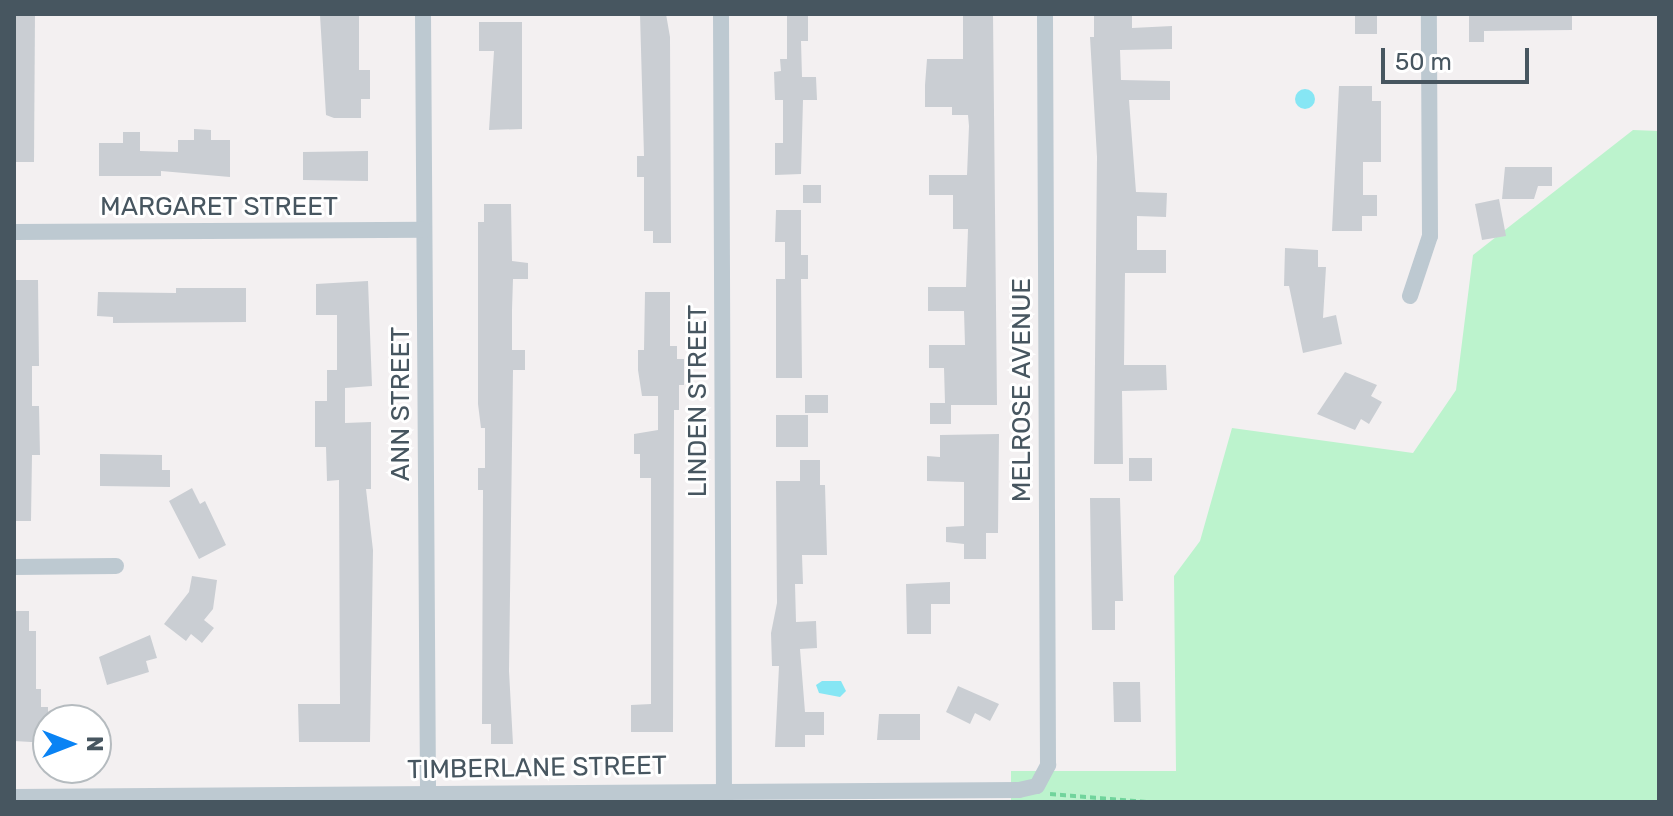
<!DOCTYPE html>
<html>
<head>
<meta charset="utf-8">
<style>
  body { margin:0 }
  #map { position:relative; width:1673px; height:816px; overflow:hidden; background:#f3f0f1; font-family:Rubik,sans-serif }
  div>[style] { position:absolute }
  [style*='--x'] { left:calc(var(--x)*1px); top:calc(var(--y)*1px); width:calc(var(--w)*1px); rotate:calc(var(--a)*1deg) }
  .green>* { inset:0; background:#bcf3cd }
  .water>* { inset:0; background:#86e6f4 }
  .round { border-radius:50% }
  .building>* { inset:0; background:#caced3 }
  .path>* { height:4px; margin-top:-2px; transform-origin:0; background:repeating-linear-gradient(90deg,#71d49c 0 6px,transparent 0 10px) }
  .minor>* { height:16px; margin:-8px; padding:0 8px; transform-origin:8px; border-radius:8px; background:#bdc9d1 }
  span { translate:-50% -50%; white-space:nowrap; text-align:center; line-height:1.15; -webkit-text-stroke:6px #fff; paint-order:stroke }
  .street-label { font-size:26px; color:#475660 }
  .frame { position:absolute; inset:0; border:16px solid #475660; pointer-events:none }
  .north { position:absolute; left:32px; top:704px; width:80px; height:80px; box-sizing:border-box; background:#fff; border:2px solid #b5bbbf; border-radius:50%; rotate:90deg; font-size:22px; font-weight:700; line-height:32px; text-align:center; color:#475660 }
  .north::after { content:''; display:block; margin:auto; width:28px; height:36px; background:#0a83f4; clip-path:polygon(50% 0,100% 100%,50% 72%,0 100%) }
  .scale { position:absolute; left:1381px; top:48px; width:148px; height:36px; box-sizing:border-box; border:4px solid #475660; border-top:0; padding-left:10px; font-size:24px; line-height:28px; white-space:nowrap; color:#475660; -webkit-text-stroke:6px #fff; paint-order:stroke }
</style>
</head>
<body>
<div id="map">
  <div class="green">
    <i style="clip-path:polygon(1633px 130px,1659px 131px,1659px 802px,1011px 802px,1011px 771px,1176px 771px,1174px 576px,1200px 541px,1232px 428px,1413px 453px,1456px 390px,1473px 255px)"></i>
  </div>
  <div class="water">
    <i class="round" style="left:1295px;top:89px;width:20px;height:20px"></i>
    <i style="clip-path:polygon(822px 681px,841px 681px,846px 691px,840px 697px,819px 693px,816px 685px)"></i>
  </div>
  <div class="building">
    <i style="clip-path:polygon(14px 14px,35px 14px,34px 162px,14px 162px)"></i>
    <i style="clip-path:polygon(359px 14px,359px 70px,370px 70px,370px 99px,361px 99px,361px 118px,334px 118px,326px 115px,320px 15px)"></i>
    <i style="clip-path:polygon(640px 14px,666px 14px,670px 37px,671px 243px,653px 243px,653px 231px,644px 231px,644px 177px,637px 177px,637px 156px,644px 156px)"></i>
    <i style="clip-path:polygon(787px 14px,808px 14px,808px 41px,801px 41px,802px 77px,816px 77px,817px 100px,803px 100px,801px 174px,775px 175px,775px 143px,783px 143px,783px 100px,775px 100px,774px 72px,781px 71px,780px 59px,787px 59px)"></i>
    <i style="clip-path:polygon(963px 14px,993px 14px,997px 405px,951px 405px,951px 424px,930px 424px,930px 403px,945px 403px,944px 368px,929px 368px,929px 345px,965px 345px,964px 311px,928px 311px,928px 287px,966px 287px,968px 229px,953px 229px,953px 195px,929px 195px,929px 175px,967px 175px,969px 126px,968px 115px,952px 115px,952px 107px,925px 107px,925px 85px,927px 59px,963px 59px)"></i>
    <i style="clip-path:polygon(1094px 14px,1132px 14px,1132px 28px,1172px 26px,1172px 49px,1120px 50px,1121px 80px,1170px 81px,1170px 100px,1129px 100px,1136px 192px,1167px 193px,1166px 217px,1137px 216px,1137px 250px,1166px 250px,1166px 273px,1125px 273px,1124px 365px,1166px 365px,1167px 390px,1122px 391px,1123px 464px,1094px 464px,1097px 157px,1090px 37px,1094px 37px)"></i>
    <i style="clip-path:polygon(1355px 14px,1377px 14px,1377px 34px,1355px 34px)"></i>
    <i style="clip-path:polygon(1469px 14px,1572px 14px,1572px 30px,1484px 31px,1484px 42px,1469px 42px)"></i>
    <i style="clip-path:polygon(479px 22px,522px 22px,522px 129px,489px 130px,494px 51px,479px 51px)"></i>
    <i style="clip-path:polygon(1339px 86px,1372px 86px,1372px 101px,1381px 101px,1381px 162px,1363px 162px,1363px 195px,1377px 195px,1377px 216px,1362px 216px,1362px 231px,1332px 231px)"></i>
    <i style="clip-path:polygon(194px 129px,211px 130px,211px 140px,230px 140px,230px 177px,161px 171px,161px 176px,99px 176px,99px 143px,123px 143px,123px 132px,140px 132px,140px 151px,178px 152px,178px 140px,194px 140px)"></i>
    <i style="clip-path:polygon(368px 151px,368px 181px,303px 180px,303px 152px)"></i>
    <i style="clip-path:polygon(1505px 167px,1552px 167px,1552px 186px,1538px 186px,1534px 199px,1502px 199px)"></i>
    <i style="clip-path:polygon(803px 185px,821px 185px,821px 203px,803px 203px)"></i>
    <i style="clip-path:polygon(1499px 199px,1506px 236px,1482px 240px,1475px 204px)"></i>
    <i style="clip-path:polygon(484px 204px,511px 204px,512px 261px,528px 263px,528px 279px,513px 279px,512px 310px,512px 350px,525px 350px,525px 370px,513px 370px,509px 671px,513px 744px,491px 744px,491px 724px,482px 724px,483px 490px,478px 490px,478px 468px,485px 468px,485px 428px,481px 428px,478px 404px,478px 222px,484px 222px)"></i>
    <i style="clip-path:polygon(776px 210px,801px 210px,801px 255px,808px 255px,808px 279px,801px 279px,802px 378px,776px 378px,776px 279px,785px 279px,785px 242px,775px 242px)"></i>
    <i style="clip-path:polygon(1285px 248px,1318px 250px,1318px 267px,1326px 267px,1323px 318px,1336px 315px,1342px 344px,1303px 353px,1289px 286px,1284px 286px)"></i>
    <i style="clip-path:polygon(14px 280px,38px 280px,39px 366px,32px 366px,32px 406px,39px 406px,40px 455px,32px 455px,31px 521px,14px 521px)"></i>
    <i style="clip-path:polygon(368px 281px,372px 386px,345px 388px,345px 423px,371px 422px,371px 489px,366px 489px,373px 550px,370px 742px,299px 742px,298px 704px,340px 704px,339px 480px,327px 481px,326px 447px,315px 447px,315px 401px,327px 401px,327px 370px,337px 370px,337px 315px,316px 315px,316px 284px)"></i>
    <i style="clip-path:polygon(176px 288px,246px 288px,246px 322px,113px 323px,113px 317px,97px 316px,98px 292px,176px 293px)"></i>
    <i style="clip-path:polygon(645px 292px,670px 292px,670px 346px,677px 346px,677px 359px,684px 359px,684px 385px,679px 385px,679px 410px,674px 410px,673px 732px,631px 732px,631px 705px,651px 704px,651px 478px,640px 478px,640px 454px,634px 454px,634px 434px,658px 430px,658px 396px,642px 396px,638px 370px,638px 350px,644px 350px)"></i>
    <i style="clip-path:polygon(1345px 372px,1377px 385px,1371px 396px,1382px 402px,1369px 424px,1361px 419px,1355px 430px,1317px 414px)"></i>
    <i style="clip-path:polygon(805px 395px,828px 395px,828px 413px,805px 413px)"></i>
    <i style="clip-path:polygon(776px 415px,808px 415px,808px 447px,776px 447px)"></i>
    <i style="clip-path:polygon(999px 434px,998px 533px,986px 533px,986px 559px,964px 559px,964px 544px,946px 542px,946px 527px,964px 526px,964px 482px,927px 481px,927px 456px,940px 457px,940px 435px)"></i>
    <i style="clip-path:polygon(100px 454px,162px 455px,162px 470px,170px 470px,170px 487px,100px 486px)"></i>
    <i style="clip-path:polygon(1129px 458px,1152px 458px,1152px 481px,1129px 481px)"></i>
    <i style="clip-path:polygon(800px 460px,820px 460px,820px 485px,825px 485px,827px 555px,802px 555px,803px 584px,795px 584px,796px 622px,816px 621px,817px 648px,800px 649px,805px 712px,824px 712px,824px 735px,805px 735px,805px 747px,775px 747px,779px 666px,772px 666px,771px 633px,777px 603px,776px 481px,800px 481px)"></i>
    <i style="clip-path:polygon(192px 488px,200px 504px,205px 501px,226px 545px,199px 559px,169px 501px)"></i>
    <i style="clip-path:polygon(1090px 498px,1120px 498px,1123px 601px,1115px 601px,1115px 630px,1092px 630px)"></i>
    <i style="clip-path:polygon(192px 576px,217px 580px,213px 609px,204px 620px,214px 628px,202px 643px,191px 634px,186px 641px,164px 624px,189px 592px)"></i>
    <i style="clip-path:polygon(950px 582px,950px 604px,931px 604px,931px 634px,907px 634px,906px 584px)"></i>
    <i style="clip-path:polygon(14px 611px,29px 611px,29px 631px,36px 631px,36px 689px,41px 689px,41px 707px,48px 707px,48px 743px,14px 741px)"></i>
    <i style="clip-path:polygon(150px 635px,157px 658px,146px 661px,149px 672px,107px 685px,99px 657px)"></i>
    <i style="clip-path:polygon(1113px 682px,1140px 682px,1141px 722px,1114px 722px)"></i>
    <i style="clip-path:polygon(958px 686px,999px 704px,990px 721px,975px 713px,970px 724px,946px 712px)"></i>
    <i style="clip-path:polygon(879px 714px,920px 714px,920px 740px,877px 740px)"></i>
  </div>
  <div class="path">
    <i style="--x:1050;--y:794;--w:97;--a:4.7"></i>
  </div>
  <div class="minor">
    <i style="--x:423;--y:14;--w:780;--a:89.63"></i>
    <i style="--x:721;--y:14;--w:775;--a:89.78"></i>
    <i style="--x:14;--y:232;--w:410;--a:-0.3"></i>
    <i style="--x:1410;--y:296;--w:63;--a:-71.6"></i>
    <i style="--x:1430;--y:236;--w:222;--a:-90.3"></i>
    <i style="--x:14;--y:567;--w:102;--a:-0.6"></i>
    <i style="--x:14;--y:797;--w:1005;--a:-0.4"></i>
    <i style="--x:1019;--y:790;--w:18;--a:-13"></i>
    <i style="--x:1037;--y:786;--w:24;--a:-62"></i>
    <i style="--x:1048;--y:765;--w:751;--a:-90.23"></i>
  </div>
  <div class="street-label">
    <span style="left:219px;top:207px">MARGARET STREET</span>
    <span style="left:1022px;top:390px;rotate:-90deg">MELROSE AVENUE</span>
    <span style="left:698px;top:401px;rotate:-90deg">LINDEN STREET</span>
    <span style="left:401px;top:404px;rotate:-90deg">ANN STREET</span>
    <span style="left:537px;top:768px;rotate:-1deg">TIMBERLANE STREET</span>
  </div>
  <div class="frame"></div>
  <div class="north">N</div>
  <div class="scale">50 m</div>
</div>
</body>
</html>
